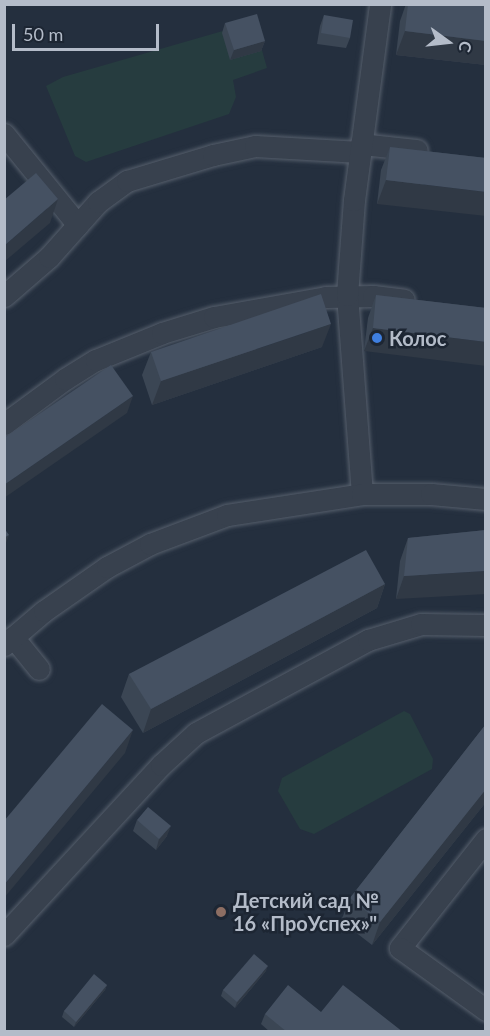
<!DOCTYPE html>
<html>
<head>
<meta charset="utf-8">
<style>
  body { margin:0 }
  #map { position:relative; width:490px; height:1036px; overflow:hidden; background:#242f3e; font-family:Lato,sans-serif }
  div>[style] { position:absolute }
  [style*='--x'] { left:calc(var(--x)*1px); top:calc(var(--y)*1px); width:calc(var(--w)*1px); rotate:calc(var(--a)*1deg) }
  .green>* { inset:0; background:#263c3f }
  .roads { filter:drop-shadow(0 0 2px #565f6c) drop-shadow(0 0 2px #565f6c) }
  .minor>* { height:21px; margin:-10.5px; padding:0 10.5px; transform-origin:10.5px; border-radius:10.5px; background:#38414e }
  .wall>* { inset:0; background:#3b4654 }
  .shaded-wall>* { inset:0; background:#303945 }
  .building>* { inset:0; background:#455162 }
  .dots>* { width:16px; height:16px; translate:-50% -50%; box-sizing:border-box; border:3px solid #1d2633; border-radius:50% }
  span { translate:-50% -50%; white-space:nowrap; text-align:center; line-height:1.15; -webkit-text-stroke:5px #1d2633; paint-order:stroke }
  .poi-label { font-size:20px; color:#b4bcc9; font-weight:700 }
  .left { translate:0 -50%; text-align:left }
  .frame { position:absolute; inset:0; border:6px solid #b4bcc9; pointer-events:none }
  .north { position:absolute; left:418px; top:12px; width:60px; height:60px; -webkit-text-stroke:4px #1d2633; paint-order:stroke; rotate:105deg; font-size:16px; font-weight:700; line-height:24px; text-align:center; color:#b4bcc9 }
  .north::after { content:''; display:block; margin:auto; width:21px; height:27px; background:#b4bcc9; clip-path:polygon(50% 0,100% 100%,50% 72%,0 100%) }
  .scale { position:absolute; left:12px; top:24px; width:147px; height:27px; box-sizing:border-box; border:3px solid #b4bcc9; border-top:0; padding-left:8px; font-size:18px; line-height:21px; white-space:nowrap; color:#b4bcc9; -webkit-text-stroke:4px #1d2633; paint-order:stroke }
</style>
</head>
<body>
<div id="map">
  <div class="green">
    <i style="clip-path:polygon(254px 22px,267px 68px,233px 80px,236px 97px,229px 114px,86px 162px,75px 156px,46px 86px,63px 77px)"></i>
    <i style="clip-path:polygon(404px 711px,410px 714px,433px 759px,432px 769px,314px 834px,300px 829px,278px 791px,282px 778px)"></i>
  </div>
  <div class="roads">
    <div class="minor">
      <i style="--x:4;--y:134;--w:117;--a:50.9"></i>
      <i style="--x:361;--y:144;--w:56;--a:6.1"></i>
      <i style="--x:4;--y:296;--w:60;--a:-40.9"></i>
      <i style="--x:49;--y:257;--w:74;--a:-48.3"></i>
      <i style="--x:98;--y:202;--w:36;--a:-36"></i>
      <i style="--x:127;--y:181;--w:90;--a:-16.8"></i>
      <i style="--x:213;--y:155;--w:43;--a:-12.1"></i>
      <i style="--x:255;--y:146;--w:105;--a:3.3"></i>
      <i style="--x:4;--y:424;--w:76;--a:-36.4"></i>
      <i style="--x:65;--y:379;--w:36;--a:-32"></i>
      <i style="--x:96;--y:360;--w:71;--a:-22.2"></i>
      <i style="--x:162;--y:333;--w:54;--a:-17.1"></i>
      <i style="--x:214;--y:317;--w:114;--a:-10.1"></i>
      <i style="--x:326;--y:297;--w:47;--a:-1.2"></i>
      <i style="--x:373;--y:296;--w:31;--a:7"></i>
      <i style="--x:362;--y:494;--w:200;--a:-94.3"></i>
      <i style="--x:347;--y:295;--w:95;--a:-85.8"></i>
      <i style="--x:354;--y:200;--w:198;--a:-82.4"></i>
      <i style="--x:13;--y:637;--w:41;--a:50.9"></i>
      <i style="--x:4;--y:645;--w:52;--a:-40.4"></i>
      <i style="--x:44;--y:611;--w:77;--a:-34.9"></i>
      <i style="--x:107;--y:567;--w:49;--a:-28.1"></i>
      <i style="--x:150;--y:544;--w:82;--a:-20.6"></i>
      <i style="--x:227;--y:515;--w:137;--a:-8.8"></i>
      <i style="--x:362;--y:494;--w:69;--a:0"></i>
      <i style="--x:431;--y:494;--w:55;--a:5.2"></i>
      <i style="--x:486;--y:839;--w:139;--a:128.3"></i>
      <i style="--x:400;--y:948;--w:106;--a:35.8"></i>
      <i style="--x:4;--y:935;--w:231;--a:-47.3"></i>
      <i style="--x:161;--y:765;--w:47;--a:-42.4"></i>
      <i style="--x:196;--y:733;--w:196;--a:-28.4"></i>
      <i style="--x:368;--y:640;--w:55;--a:-16.8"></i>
      <i style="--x:421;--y:624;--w:65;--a:0.9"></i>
    </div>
  </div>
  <div class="wall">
    <i style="clip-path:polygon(406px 4px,470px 4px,486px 6px,486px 65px,396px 55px,400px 21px)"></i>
    <i style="clip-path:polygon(324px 15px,350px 38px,346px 48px,317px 44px,320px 26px)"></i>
    <i style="clip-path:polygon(225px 23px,265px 41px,261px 51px,230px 60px,222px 33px)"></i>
    <i style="clip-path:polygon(390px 147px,486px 158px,377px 204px,381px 170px)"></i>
    <i style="clip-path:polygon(376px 295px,486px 308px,364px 351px,368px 318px)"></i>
    <i style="clip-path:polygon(322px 347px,152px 405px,142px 375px,151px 352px)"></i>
    <i style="clip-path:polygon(486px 530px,396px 599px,400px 561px,408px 538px)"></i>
    <i style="clip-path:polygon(385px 584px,377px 608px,143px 733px,121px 697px,129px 674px)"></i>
    <i style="clip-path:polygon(486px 724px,486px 802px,372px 945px,341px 921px,350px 898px)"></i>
    <i style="clip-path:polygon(137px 820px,167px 836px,156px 850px,133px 831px)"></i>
    <i style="clip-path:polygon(266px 971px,235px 1008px,221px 996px,223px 990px)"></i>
    <i style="clip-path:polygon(107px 985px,105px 990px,74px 1027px,62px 1017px,64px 1011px)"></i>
    <i style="clip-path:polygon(321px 1012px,403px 1032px,270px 1032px,261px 1024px,265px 1014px)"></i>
  </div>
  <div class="shaded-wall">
    <i style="clip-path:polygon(405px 31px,486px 41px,486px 65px,396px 55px)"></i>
    <i style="clip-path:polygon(265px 41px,261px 51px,230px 60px,234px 50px)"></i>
    <i style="clip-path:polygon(386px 180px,486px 192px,486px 216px,377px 204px)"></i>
    <i style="clip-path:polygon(58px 199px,50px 223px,4px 262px,4px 246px)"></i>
    <i style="clip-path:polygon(331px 324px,322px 347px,152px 405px,161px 381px)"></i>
    <i style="clip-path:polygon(373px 328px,486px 342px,486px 366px,364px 351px)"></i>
    <i style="clip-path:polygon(133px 396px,127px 413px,4px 498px,4px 485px)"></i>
    <i style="clip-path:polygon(9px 535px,4px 548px,4px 538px)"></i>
    <i style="clip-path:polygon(486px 571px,486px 594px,396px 599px,404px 576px)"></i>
    <i style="clip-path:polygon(385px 584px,377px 608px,143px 733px,151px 709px)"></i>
    <i style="clip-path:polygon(133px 730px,125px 753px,4px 898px,4px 885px)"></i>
    <i style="clip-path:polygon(486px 789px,486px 802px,372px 945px,380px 922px)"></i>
    <i style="clip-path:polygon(171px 826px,167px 836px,156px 850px,159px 839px)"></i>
    <i style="clip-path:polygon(268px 966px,266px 971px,235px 1008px,237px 1002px)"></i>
    <i style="clip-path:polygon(107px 985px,105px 990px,74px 1027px,76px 1022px)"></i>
  </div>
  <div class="building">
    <i style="clip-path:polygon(408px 4px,470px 4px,486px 6px,486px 41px,405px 31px)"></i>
    <i style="clip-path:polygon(257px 14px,265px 41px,234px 50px,225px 23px)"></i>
    <i style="clip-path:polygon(324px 15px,353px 20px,350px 38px,321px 33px)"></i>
    <i style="clip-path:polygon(390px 147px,486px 158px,486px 192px,386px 180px)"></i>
    <i style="clip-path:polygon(36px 173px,58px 199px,4px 246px,4px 200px)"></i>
    <i style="clip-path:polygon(321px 294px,331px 324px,161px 381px,151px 352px)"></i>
    <i style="clip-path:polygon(376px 295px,486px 308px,486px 342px,373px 328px)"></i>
    <i style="clip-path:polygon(111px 365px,133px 396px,4px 485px,4px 438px)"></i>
    <i style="clip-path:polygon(4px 528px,9px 535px,4px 538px)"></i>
    <i style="clip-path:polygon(486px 530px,486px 571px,404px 576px,408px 538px)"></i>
    <i style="clip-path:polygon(366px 550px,385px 584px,151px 709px,129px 674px)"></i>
    <i style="clip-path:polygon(102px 704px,133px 730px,4px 885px,4px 821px)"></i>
    <i style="clip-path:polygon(486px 724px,486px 789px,380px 922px,350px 898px)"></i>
    <i style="clip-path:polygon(148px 807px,171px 826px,159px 839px,137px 820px)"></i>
    <i style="clip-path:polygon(254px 954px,268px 966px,237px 1002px,223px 990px)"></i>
    <i style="clip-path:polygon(94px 974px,107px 985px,76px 1022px,64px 1011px)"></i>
    <i style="clip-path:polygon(288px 985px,321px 1012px,343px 985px,403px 1032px,287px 1032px,265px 1014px)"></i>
  </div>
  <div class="dots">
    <i style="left:377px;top:338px;background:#3f7fe0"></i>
    <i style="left:221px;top:912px;background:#8d6e63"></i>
  </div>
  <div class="poi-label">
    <span class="left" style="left:389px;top:338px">Колос</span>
    <span class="left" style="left:233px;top:912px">Детский сад №<br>16 «ПроУспех»"</span>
  </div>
  <div class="frame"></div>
  <div class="north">С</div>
  <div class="scale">50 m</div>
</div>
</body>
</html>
